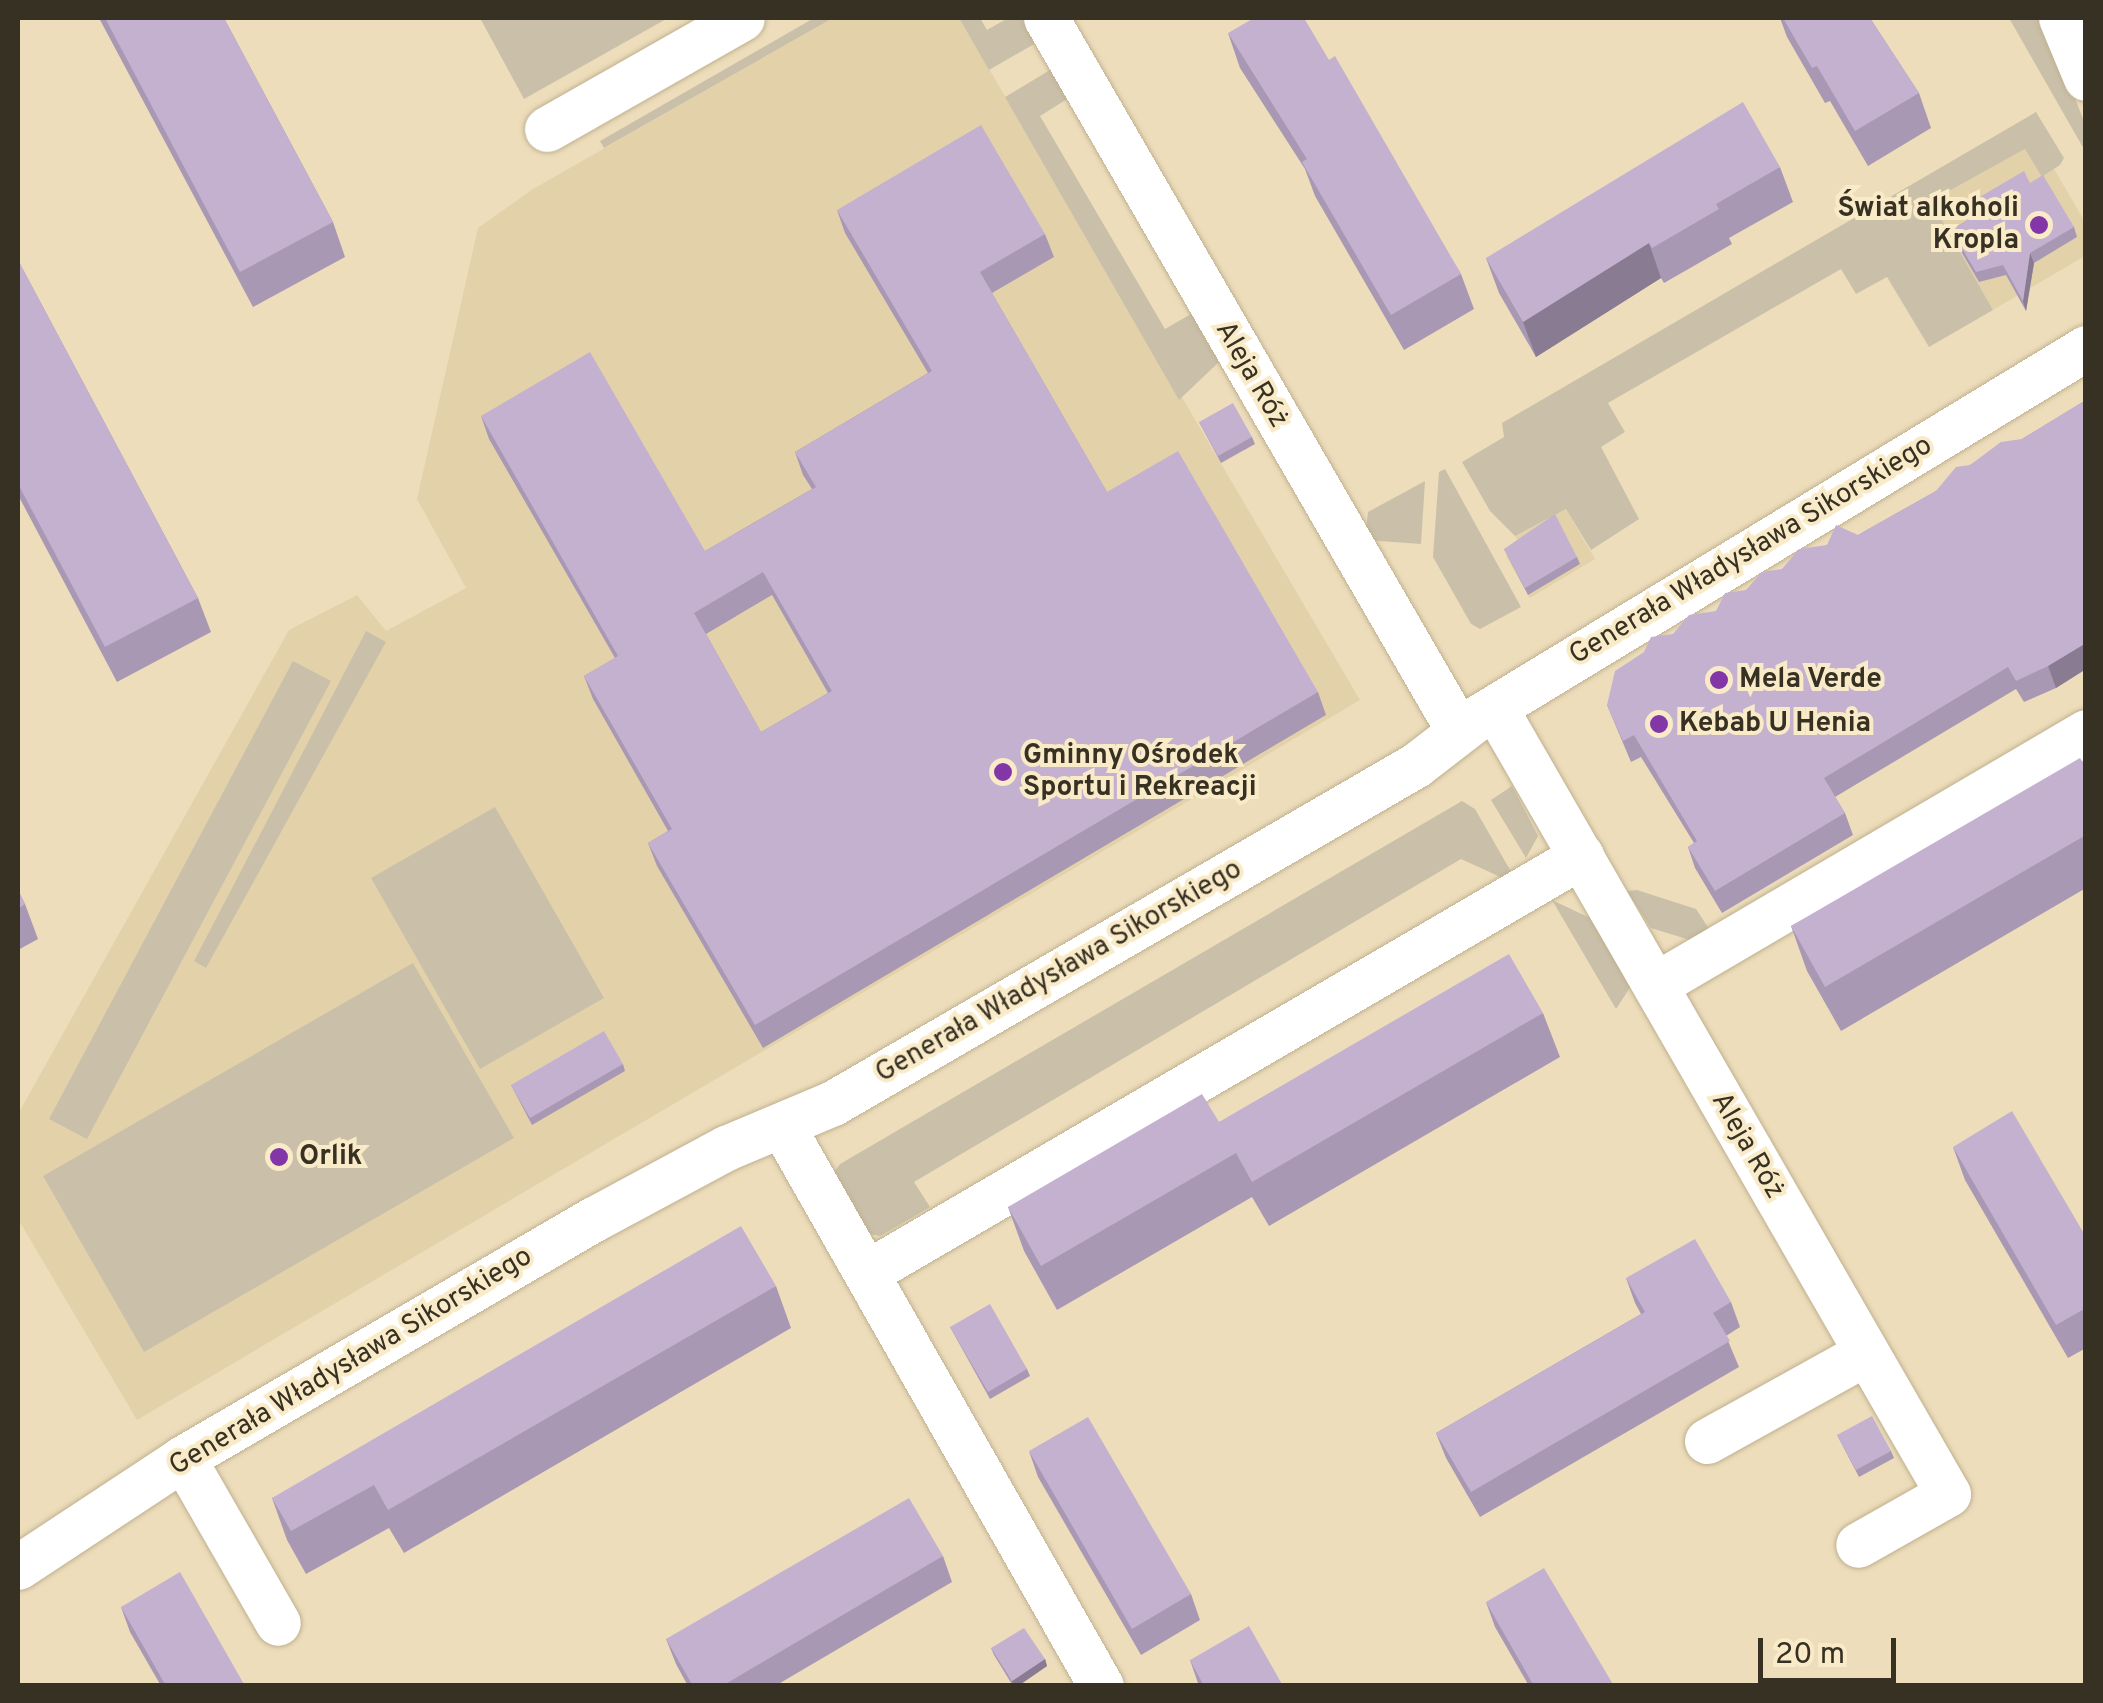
<!DOCTYPE html>
<html>
<head>
<meta charset="utf-8">
<style>
  body { margin:0 }
  #map { position:relative; width:2103px; height:1703px; overflow:hidden; background:#edddbb; font-family:Overpass,sans-serif }
  div>[style] { position:absolute }
  [style*='--x'] { left:calc(var(--x)*1px); top:calc(var(--y)*1px); width:calc(var(--w)*1px); rotate:calc(var(--a)*1deg) }
  .built>* { inset:0; background:#e3d2a9 }
  .green>* { inset:0; background:#cac0aa }
  .roads { filter:drop-shadow(0 0 2px #bfb08f) drop-shadow(0 0 2px #bfb08f) }
  .street>* { height:45px; margin:-22.5px; padding:0 22.5px; transform-origin:22.5px; border-radius:22.5px; background:#fff }
  .wall>* { inset:0; background:#a998b3 }
  .shaded-wall>* { inset:0; background:#897c92 }
  .building>* { inset:0; background:#c4b1d0 }
  .dots>* { width:28px; height:28px; translate:-50% -50%; box-sizing:border-box; border:5px solid #faebc8; border-radius:50% }
  span { translate:-50% -50%; white-space:nowrap; text-align:center; line-height:1.15; -webkit-text-stroke:8px #faebc8; paint-order:stroke }
  .poi-label { font-size:28px; color:#373124; font-weight:700 }
  .right { translate:-100% -50%; text-align:right }
  .left { translate:0 -50%; text-align:left }
  .street-label { font-size:28px; color:#373124 }
  .frame { position:absolute; inset:0; border:20px solid #373124; pointer-events:none }
  .scale { position:absolute; left:1758px; top:1638px; width:138px; height:45px; box-sizing:border-box; border:5px solid #373124; border-top:0; padding-left:12px; font-size:30px; line-height:35px; white-space:nowrap; color:#373124; -webkit-text-stroke:8px #faebc8; paint-order:stroke }
</style>
</head>
<body>
<div id="map">
  <div class="built">
    <i style="clip-path:polygon(833px 18px,959px 18px,1360px 700px,137px 1420px,18px 1219px,18px 1114px,289px 630px,357px 595px,386px 631px,466px 588px,417px 499px,478px 228px,533px 189px)"></i>
    <i style="clip-path:polygon(2026px 148px,2043px 177px,2054px 169px,2085px 222px,2085px 256px,1993px 310px,1930px 202px)"></i>
    <i style="clip-path:polygon(1566px 509px,1595px 559px,1530px 598px,1506px 556px,1521px 547px,1515px 536px)"></i>
  </div>
  <div class="green">
    <i style="clip-path:polygon(480px 18px,668px 18px,524px 99px)"></i>
    <i style="clip-path:polygon(814px 18px,833px 18px,604px 148px,600px 141px)"></i>
    <i style="clip-path:polygon(959px 18px,980px 18px,987px 30px,1008px 18px,1032px 18px,1043px 39px,989px 70px)"></i>
    <i style="clip-path:polygon(2009px 18px,2044px 18px,2085px 124px,2085px 151px)"></i>
    <i style="clip-path:polygon(1050px 70px,1072px 96px,1040px 116px,1165px 329px,1198px 310px,1220px 361px,1179px 400px,1005px 97px)"></i>
    <i style="clip-path:polygon(2036px 112px,2064px 158px,2060px 165px,2042px 177px,2025px 149px,1931px 201px,1993px 310px,1929px 347px,1887px 277px,1856px 294px,1841px 269px,1608px 403px,1625px 432px,1601px 447px,1639px 519px,1591px 550px,1566px 509px,1515px 536px,1490px 511px,1462px 462px,1504px 437px,1502px 423px)"></i>
    <i style="clip-path:polygon(1445px 469px,1521px 607px,1480px 629px,1471px 624px,1433px 557px,1439px 472px)"></i>
    <i style="clip-path:polygon(1425px 481px,1421px 544px,1365px 540px,1368px 512px)"></i>
    <i style="clip-path:polygon(366px 631px,386px 642px,206px 968px,194px 961px)"></i>
    <i style="clip-path:polygon(293px 661px,331px 681px,87px 1139px,49px 1119px)"></i>
    <i style="clip-path:polygon(1512px 786px,1538px 836px,1526px 858px,1491px 800px)"></i>
    <i style="clip-path:polygon(1462px 801px,1475px 809px,1513px 875px,1507px 880px,1461px 859px,914px 1182px,930px 1207px,880px 1236px,865px 1233px,834px 1172px,840px 1164px)"></i>
    <i style="clip-path:polygon(495px 807px,604px 998px,480px 1069px,371px 878px)"></i>
    <i style="clip-path:polygon(1637px 890px,1696px 909px,1713px 935px,1693px 941px,1651px 928px,1627px 891px)"></i>
    <i style="clip-path:polygon(1552px 900px,1590px 918px,1631px 986px,1616px 1009px)"></i>
    <i style="clip-path:polygon(413px 963px,514px 1138px,144px 1352px,43px 1176px)"></i>
  </div>
  <div class="roads">
    <div class="street">
      <i style="--x:1046;--y:18;--w:823;--a:59.94"></i>
      <i style="--x:2061;--y:18;--w:65;--a:67.4"></i>
      <i style="--x:547;--y:129;--w:224;--a:-29.6"></i>
      <i style="--x:1495;--y:708;--w:907;--a:60.04"></i>
      <i style="--x:1948;--y:1494;--w:103;--a:150.5"></i>
      <i style="--x:1655;--y:985;--w:500;--a:-30.4"></i>
      <i style="--x:784;--y:1129;--w:641;--a:60.35"></i>
      <i style="--x:866;--y:1273;--w:828;--a:-30.25"></i>
      <i style="--x:1707;--y:1441;--w:182;--a:-29"></i>
      <i style="--x:183;--y:1458;--w:190;--a:60.1"></i>
      <i style="--x:18;--y:1567;--w:198;--a:-33.4"></i>
      <i style="--x:183;--y:1458;--w:475;--a:-30.2"></i>
      <i style="--x:594;--y:1219;--w:150;--a:-28.3"></i>
      <i style="--x:726;--y:1148;--w:116;--a:-22.8"></i>
      <i style="--x:833;--y:1103;--w:674;--a:-30.1"></i>
      <i style="--x:1416;--y:765;--w:77;--a:-37.6"></i>
      <i style="--x:1477;--y:718;--w:713;--a:-31.28"></i>
    </div>
  </div>
  <div class="wall">
    <i style="clip-path:polygon(99px 18px,224px 18px,333px 222px,345px 257px,253px 307px)"></i>
    <i style="clip-path:polygon(1780px 18px,1870px 18px,1919px 93px,1931px 128px,1868px 166px,1830px 101px,1825px 103px,1787px 37px)"></i>
    <i style="clip-path:polygon(1228px 33px,1329px 60px,1461px 274px,1474px 309px,1404px 350px,1315px 196px,1305px 169px,1240px 68px)"></i>
    <i style="clip-path:polygon(1780px 167px,1793px 202px,1729px 238px,1732px 244px,1664px 283px,1661px 278px,1536px 357px,1499px 293px,1486px 258px)"></i>
    <i style="clip-path:polygon(2030px 183px,2074px 227px,2077px 237px,2034px 263px,2026px 311px,2006px 275px,1979px 282px,1955px 241px,1951px 230px,1971px 218px,1966px 205px)"></i>
    <i style="clip-path:polygon(evenodd,837px 210px,1045px 234px,1054px 257px,992px 293px,1107px 492px,1318px 692px,1326px 715px,763px 1048px,657px 866px,648px 843px,668px 831px,593px 699px,584px 676px,615px 658px,489px 439px,481px 416px,705px 551px,812px 489px,803px 475px,795px 452px,928px 373px,845px 233px,837px 210px,772px 595px,828px 693px,761px 732px,706px 634px,772px 595px)"></i>
    <i style="clip-path:polygon(18px 260px,198px 598px,211px 632px,117px 682px,18px 495px)"></i>
    <i style="clip-path:polygon(2086px 400px,2086px 669px,2056px 688px,2024px 702px,2016px 689px,1835px 797px,1845px 813px,1853px 835px,1722px 913px,1695px 868px,1688px 847px,1694px 843px,1641px 757px,1631px 762px,1607px 705px,1673px 634px,1716px 611px,1746px 590px,1782px 569px,1827px 545px,1858px 535px,1936px 491px,1970px 465px,2022px 439px)"></i>
    <i style="clip-path:polygon(1199px 422px,1252px 437px,1255px 444px,1221px 463px)"></i>
    <i style="clip-path:polygon(1504px 549px,1577px 557px,1580px 564px,1528px 595px)"></i>
    <i style="clip-path:polygon(2086px 767px,2086px 888px,1841px 1031px,1807px 971px,1791px 926px)"></i>
    <i style="clip-path:polygon(18px 890px,25px 904px,38px 939px,18px 950px)"></i>
    <i style="clip-path:polygon(1543px 1013px,1560px 1057px,1269px 1226px,1252px 1197px,1057px 1310px,1024px 1251px,1008px 1207px,1219px 1122px)"></i>
    <i style="clip-path:polygon(623px 1064px,625px 1071px,532px 1125px,511px 1085px)"></i>
    <i style="clip-path:polygon(1953px 1147px,2086px 1237px,2086px 1348px,2068px 1358px,1965px 1180px)"></i>
    <i style="clip-path:polygon(1626px 1278px,1731px 1302px,1740px 1327px,1726px 1336px,1739px 1367px,1480px 1517px,1446px 1458px,1436px 1433px,1641px 1314px,1635px 1303px)"></i>
    <i style="clip-path:polygon(776px 1286px,791px 1328px,404px 1553px,389px 1528px,306px 1574px,287px 1540px,272px 1498px)"></i>
    <i style="clip-path:polygon(950px 1327px,1027px 1369px,1030px 1376px,990px 1399px)"></i>
    <i style="clip-path:polygon(1837px 1435px,1891px 1451px,1894px 1458px,1859px 1477px)"></i>
    <i style="clip-path:polygon(1029px 1451px,1191px 1594px,1200px 1620px,1141px 1655px,1038px 1477px)"></i>
    <i style="clip-path:polygon(943px 1556px,952px 1582px,775px 1686px,688px 1686px,676px 1664px,666px 1639px)"></i>
    <i style="clip-path:polygon(1486px 1602px,1614px 1686px,1529px 1686px,1495px 1627px)"></i>
    <i style="clip-path:polygon(121px 1607px,245px 1686px,161px 1686px,130px 1632px)"></i>
    <i style="clip-path:polygon(991px 1648px,1045px 1659px,1047px 1666px,1018px 1686px,1013px 1686px,994px 1655px)"></i>
    <i style="clip-path:polygon(1190px 1660px,1283px 1686px,1199px 1686px)"></i>
  </div>
  <div class="shaded-wall">
    <i style="clip-path:polygon(1649px 243px,1661px 278px,1536px 357px,1523px 322px)"></i>
    <i style="clip-path:polygon(2030px 253px,2034px 263px,2026px 311px,2023px 301px)"></i>
    <i style="clip-path:polygon(2086px 643px,2086px 669px,2056px 688px,2048px 666px)"></i>
    <i style="clip-path:polygon(1045px 1659px,1047px 1666px,1018px 1686px,1014px 1686px,1012px 1681px)"></i>
  </div>
  <div class="building">
    <i style="clip-path:polygon(105px 18px,224px 18px,333px 222px,240px 272px)"></i>
    <i style="clip-path:polygon(1254px 18px,1304px 18px,1329px 60px,1335px 56px,1461px 274px,1391px 315px,1302px 162px,1307px 159px,1228px 33px)"></i>
    <i style="clip-path:polygon(1783px 18px,1870px 18px,1919px 93px,1855px 131px,1817px 66px,1812px 68px)"></i>
    <i style="clip-path:polygon(1743px 102px,1780px 167px,1716px 204px,1719px 209px,1652px 248px,1649px 243px,1523px 322px,1486px 258px)"></i>
    <i style="clip-path:polygon(evenodd,981px 125px,1045px 234px,980px 272px,1107px 492px,1178px 451px,1318px 692px,755px 1025px,648px 843px,672px 829px,584px 676px,618px 656px,481px 416px,590px 352px,705px 551px,816px 487px,795px 452px,932px 371px,837px 210px,981px 125px,763px 572px,832px 691px,761px 732px,694px 613px,763px 572px)"></i>
    <i style="clip-path:polygon(2024px 171px,2030px 183px,2043px 175px,2074px 227px,2030px 253px,2023px 301px,2003px 265px,1976px 272px,1951px 230px,1973px 217px,1966px 205px)"></i>
    <i style="clip-path:polygon(18px 260px,198px 598px,105px 647px,18px 484px)"></i>
    <i style="clip-path:polygon(2086px 400px,2086px 643px,2048px 666px,2016px 681px,2008px 667px,1824px 778px,1845px 813px,1715px 891px,1688px 847px,1697px 841px,1634px 735px,1623px 741px,1607px 705px,1615px 671px,1644px 652px,1651px 637px,1673px 634px,1689px 615px,1716px 611px,1725px 593px,1746px 590px,1762px 572px,1782px 569px,1799px 549px,1827px 545px,1836px 525px,1858px 535px,1936px 491px,1956px 467px,1970px 465px,2001px 442px,2022px 439px)"></i>
    <i style="clip-path:polygon(1233px 403px,1252px 437px,1218px 456px,1199px 422px)"></i>
    <i style="clip-path:polygon(1555px 514px,1577px 557px,1525px 588px,1504px 549px)"></i>
    <i style="clip-path:polygon(2080px 758px,2086px 767px,2086px 835px,1825px 987px,1791px 926px)"></i>
    <i style="clip-path:polygon(18px 890px,25px 904px,18px 909px)"></i>
    <i style="clip-path:polygon(1509px 954px,1543px 1013px,1252px 1182px,1236px 1153px,1041px 1266px,1008px 1207px,1202px 1094px,1219px 1122px)"></i>
    <i style="clip-path:polygon(604px 1031px,623px 1064px,530px 1118px,511px 1085px)"></i>
    <i style="clip-path:polygon(2012px 1111px,2086px 1237px,2086px 1308px,2056px 1325px,1953px 1147px)"></i>
    <i style="clip-path:polygon(741px 1226px,776px 1286px,388px 1510px,374px 1485px,291px 1531px,272px 1498px)"></i>
    <i style="clip-path:polygon(1695px 1239px,1731px 1302px,1713px 1313px,1730px 1341px,1471px 1492px,1436px 1433px,1645px 1312px,1626px 1278px)"></i>
    <i style="clip-path:polygon(990px 1304px,1027px 1369px,988px 1392px,950px 1327px)"></i>
    <i style="clip-path:polygon(1872px 1416px,1891px 1451px,1856px 1470px,1837px 1435px)"></i>
    <i style="clip-path:polygon(1088px 1417px,1191px 1594px,1132px 1629px,1029px 1451px)"></i>
    <i style="clip-path:polygon(909px 1498px,943px 1556px,722px 1686px,693px 1686px,666px 1639px)"></i>
    <i style="clip-path:polygon(1544px 1568px,1614px 1686px,1534px 1686px,1486px 1602px)"></i>
    <i style="clip-path:polygon(180px 1572px,245px 1686px,166px 1686px,121px 1607px)"></i>
    <i style="clip-path:polygon(1249px 1626px,1283px 1686px,1204px 1686px,1190px 1660px)"></i>
    <i style="clip-path:polygon(1024px 1628px,1045px 1659px,1012px 1681px,991px 1648px)"></i>
  </div>
  <div class="dots">
    <i style="left:2039px;top:225px;background:#8236a7"></i>
    <i style="left:1719px;top:680px;background:#8236a7"></i>
    <i style="left:1659px;top:724px;background:#8236a7"></i>
    <i style="left:1003px;top:772px;background:#8236a7"></i>
    <i style="left:279px;top:1157px;background:#8236a7"></i>
  </div>
  <div class="poi-label">
    <span class="right" style="left:2019px;top:225px">Świat alkoholi<br>Kropla</span>
    <span class="left" style="left:1739px;top:680px">Mela Verde</span>
    <span class="left" style="left:1679px;top:724px">Kebab U Henia</span>
    <span class="left" style="left:1023px;top:772px">Gminny Ośrodek<br>Sportu i Rekreacji</span>
    <span class="left" style="left:299px;top:1157px">Orlik</span>
  </div>
  <div class="street-label">
    <span style="left:1251px;top:375px;rotate:60deg">Aleja Róż</span>
    <span style="left:1751px;top:551px;rotate:-31deg">Generała Władysława Sikorskiego</span>
    <span style="left:1059px;top:972px;rotate:-30deg">Generała Władysława Sikorskiego</span>
    <span style="left:1747px;top:1146px;rotate:60deg">Aleja Róż</span>
    <span style="left:351px;top:1362px;rotate:-31deg">Generała Władysława Sikorskiego</span>
  </div>
  <div class="frame"></div>
  <div class="scale">20 m</div>
</div>
</body>
</html>
